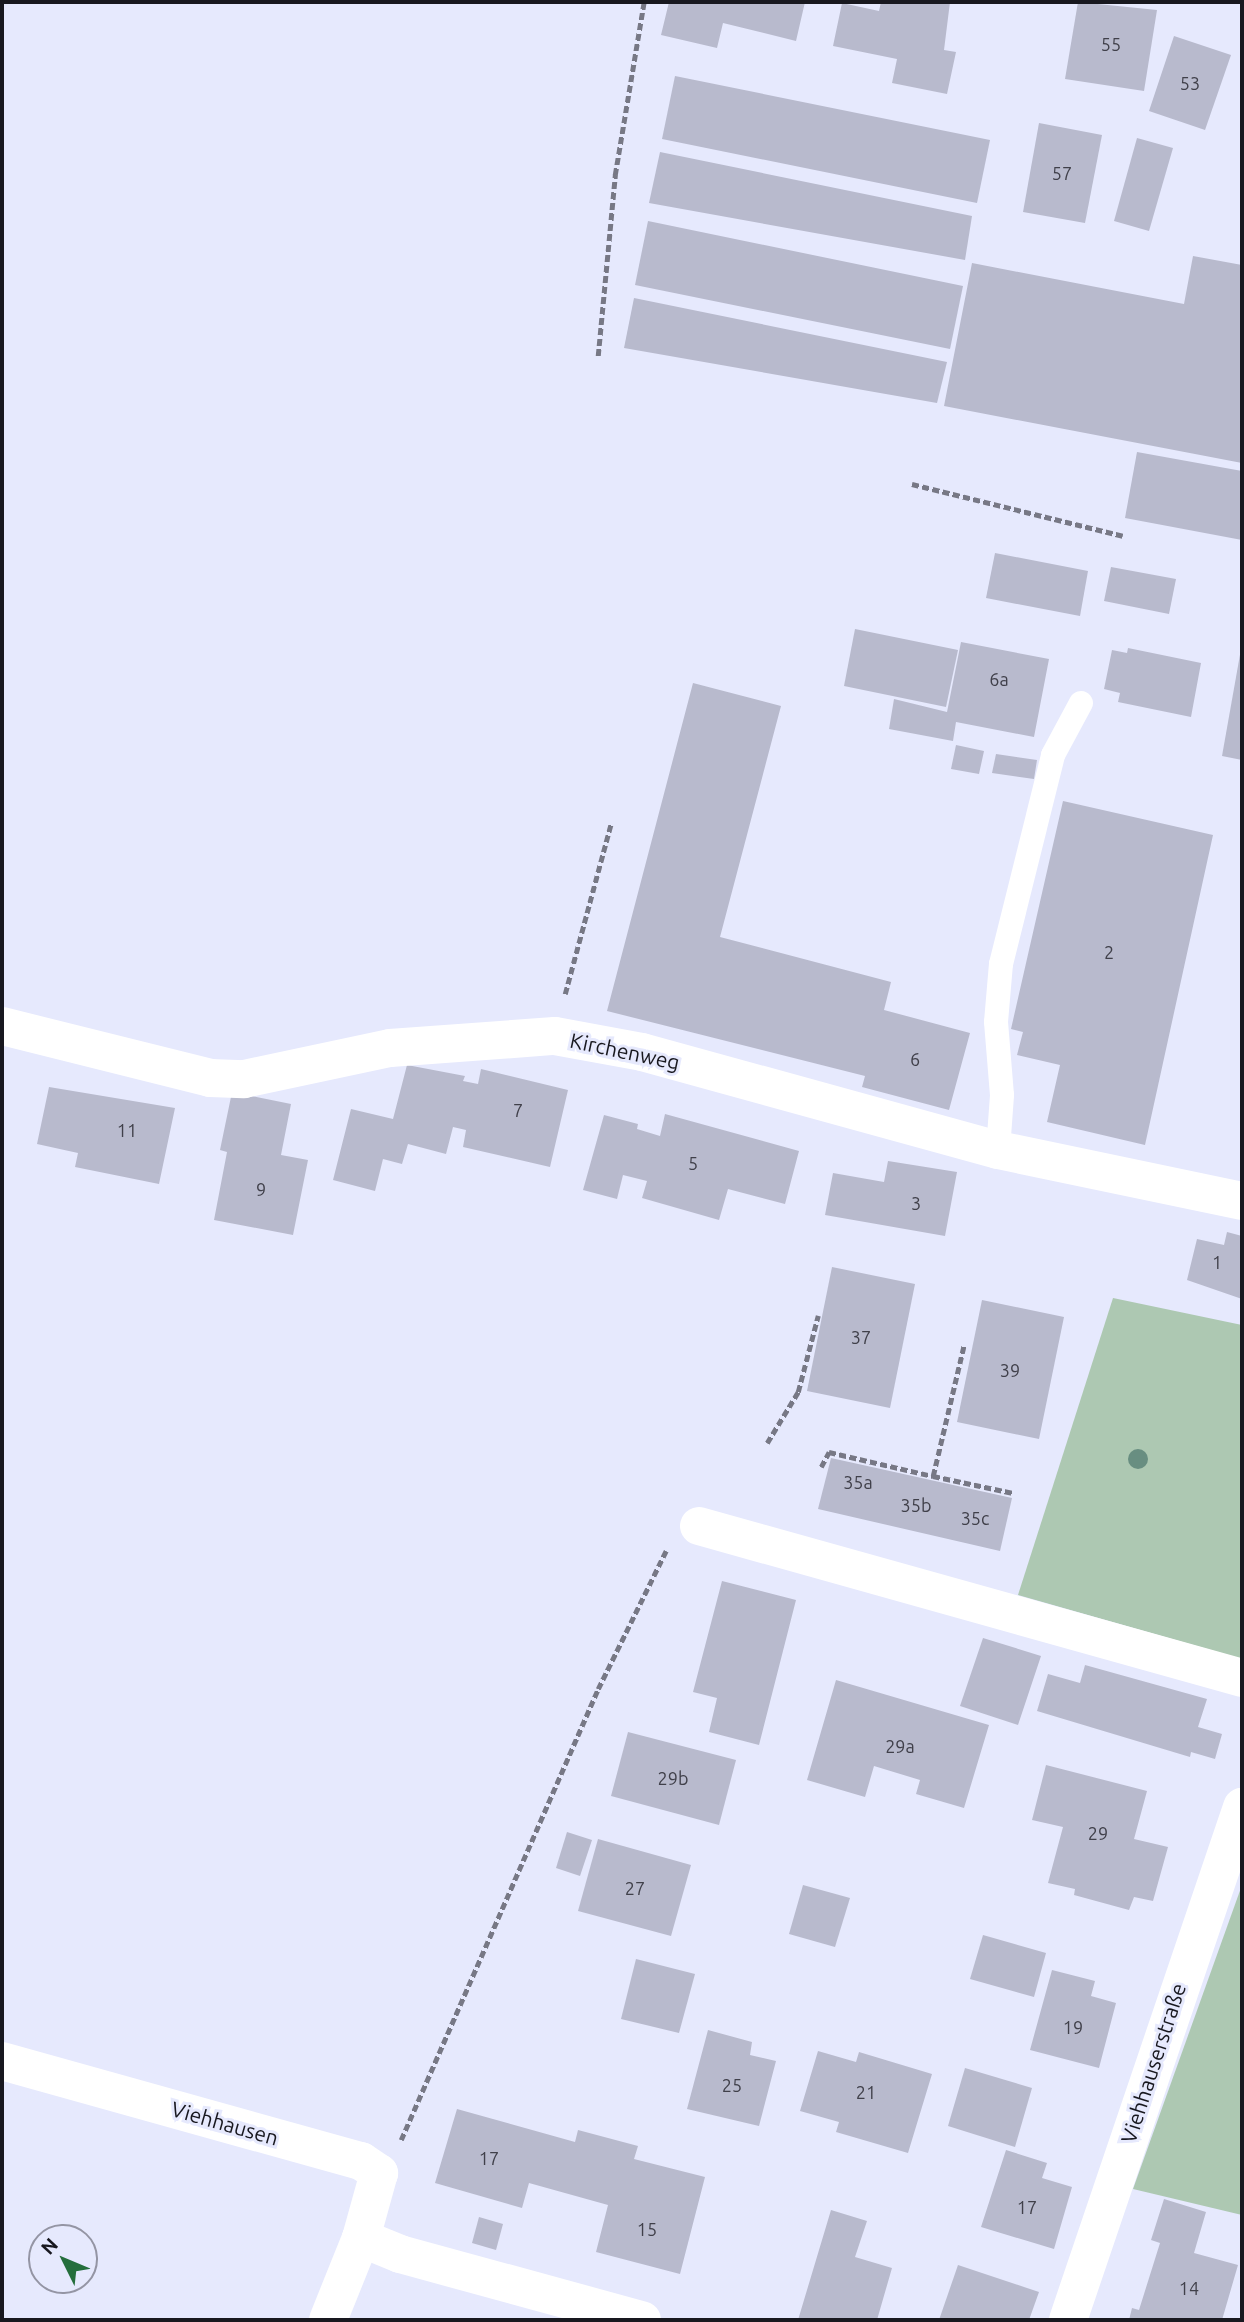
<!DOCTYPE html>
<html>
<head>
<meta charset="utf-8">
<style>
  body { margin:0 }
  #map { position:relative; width:1244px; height:2322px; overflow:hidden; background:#e6e9fd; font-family:Ubuntu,sans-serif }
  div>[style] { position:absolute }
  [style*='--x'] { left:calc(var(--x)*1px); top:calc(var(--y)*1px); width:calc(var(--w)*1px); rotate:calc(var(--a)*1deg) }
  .green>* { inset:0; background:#adc8b2 }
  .building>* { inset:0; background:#b8bacd }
  .path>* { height:4.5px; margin-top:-2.25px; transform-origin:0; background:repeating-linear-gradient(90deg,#777885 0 7px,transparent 0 10.5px) }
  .service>* { height:24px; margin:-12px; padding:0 12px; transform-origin:12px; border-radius:12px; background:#fff }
  .minor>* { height:38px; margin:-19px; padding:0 19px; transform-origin:19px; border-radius:19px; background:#fff }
  .tertiary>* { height:38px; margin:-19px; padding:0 19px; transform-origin:19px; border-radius:19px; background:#fff }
  .trees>* { width:20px; height:20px; margin:-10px; border-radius:50%; background:#688e81 }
  span { translate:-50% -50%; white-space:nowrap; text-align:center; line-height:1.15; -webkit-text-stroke:6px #e6e9fd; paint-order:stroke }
  .number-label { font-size:18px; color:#40404a }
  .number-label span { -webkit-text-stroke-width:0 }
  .street-label { font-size:21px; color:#18181f }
  .frame { position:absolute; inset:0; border:4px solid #18181f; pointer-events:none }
  .north { position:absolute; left:28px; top:2224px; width:70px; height:70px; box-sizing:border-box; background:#e6e9fd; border:2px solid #9495a4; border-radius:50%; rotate:313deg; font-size:19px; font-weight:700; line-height:28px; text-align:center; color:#18181f }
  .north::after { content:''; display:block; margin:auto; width:24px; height:32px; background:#246e3c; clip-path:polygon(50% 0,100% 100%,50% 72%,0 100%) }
</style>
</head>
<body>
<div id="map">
  <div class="green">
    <i style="clip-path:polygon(1113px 1298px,1242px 1325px,1242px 1659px,1018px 1595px)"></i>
    <i style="clip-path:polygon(1242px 1885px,1242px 2215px,1133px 2189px)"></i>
  </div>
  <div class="building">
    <i style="clip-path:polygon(669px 2px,805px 2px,796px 41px,723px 23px,717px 48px,661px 35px)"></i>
    <i style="clip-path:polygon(881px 2px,950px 2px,944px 50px,956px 52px,947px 94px,892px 83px,897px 59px,833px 46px,842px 3px,879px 11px)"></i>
    <i style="clip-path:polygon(1078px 2px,1157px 10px,1144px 91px,1065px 79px)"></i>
    <i style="clip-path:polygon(1174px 36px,1231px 55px,1205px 130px,1149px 111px)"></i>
    <i style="clip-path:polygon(675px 76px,990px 140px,977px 203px,662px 139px)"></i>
    <i style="clip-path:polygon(1039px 123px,1102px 135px,1085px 223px,1023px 212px)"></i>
    <i style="clip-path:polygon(1137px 138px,1173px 148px,1149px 231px,1114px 221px)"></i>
    <i style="clip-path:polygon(660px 152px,972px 216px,965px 260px,649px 203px)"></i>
    <i style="clip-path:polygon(648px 221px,963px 286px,950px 349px,635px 285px)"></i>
    <i style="clip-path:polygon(1193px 256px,1242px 265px,1242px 463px,944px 406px,972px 263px,1184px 304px)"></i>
    <i style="clip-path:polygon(634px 298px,947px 362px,937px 403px,624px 348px)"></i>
    <i style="clip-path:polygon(1137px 452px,1242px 471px,1242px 540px,1125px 518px)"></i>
    <i style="clip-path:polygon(995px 553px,1088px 571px,1080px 616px,986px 598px)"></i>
    <i style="clip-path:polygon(1111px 567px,1176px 579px,1169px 614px,1104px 601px)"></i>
    <i style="clip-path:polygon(855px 629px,958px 650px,946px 707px,844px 686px)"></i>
    <i style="clip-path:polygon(961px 642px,1049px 659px,1034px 737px,956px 722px,953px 741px,889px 729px,894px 699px,947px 712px)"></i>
    <i style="clip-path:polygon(1128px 648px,1201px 663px,1191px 717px,1118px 702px,1120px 693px,1104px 689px,1112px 650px,1127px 653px)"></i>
    <i style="clip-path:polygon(1241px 649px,1242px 649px,1242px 760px,1222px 756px)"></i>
    <i style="clip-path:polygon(693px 683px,781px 706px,720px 937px,891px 982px,884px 1010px,970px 1033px,949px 1110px,862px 1087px,865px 1076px,607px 1011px)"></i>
    <i style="clip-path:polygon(956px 745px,984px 751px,979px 774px,951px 769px)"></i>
    <i style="clip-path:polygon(996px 754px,1037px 760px,1034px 779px,992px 773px)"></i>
    <i style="clip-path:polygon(1063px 801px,1213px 835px,1145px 1145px,1047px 1122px,1060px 1065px,1017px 1055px,1023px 1032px,1011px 1029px)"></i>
    <i style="clip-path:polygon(407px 1065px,465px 1076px,463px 1081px,478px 1084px,481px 1069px,568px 1090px,550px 1167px,463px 1147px,466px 1130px,453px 1127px,446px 1154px,408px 1144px,402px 1164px,383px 1159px,375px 1191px,333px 1180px,351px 1109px,393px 1119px)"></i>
    <i style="clip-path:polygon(49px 1087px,175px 1108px,159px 1184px,75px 1167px,78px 1153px,37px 1144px)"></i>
    <i style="clip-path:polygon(232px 1092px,291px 1104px,281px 1155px,308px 1160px,293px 1235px,214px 1220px,227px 1152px,220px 1150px)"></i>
    <i style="clip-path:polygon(665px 1114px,799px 1151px,785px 1204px,728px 1189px,719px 1220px,642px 1198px,647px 1181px,623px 1175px,617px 1199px,583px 1190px,604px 1115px,638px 1124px,637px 1129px,660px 1136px)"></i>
    <i style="clip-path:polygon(888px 1161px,957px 1172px,945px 1236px,825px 1215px,833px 1173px,884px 1182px)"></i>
    <i style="clip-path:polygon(1227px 1232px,1242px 1236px,1242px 1299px,1187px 1280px,1197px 1239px,1224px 1245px)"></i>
    <i style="clip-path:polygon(832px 1267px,915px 1284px,890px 1408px,807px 1391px)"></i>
    <i style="clip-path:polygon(982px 1300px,1064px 1317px,1039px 1439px,957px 1422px)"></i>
    <i style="clip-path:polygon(831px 1458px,1012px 1498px,1000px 1551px,818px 1509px)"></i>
    <i style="clip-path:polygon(722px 1581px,796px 1600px,759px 1745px,709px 1732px,717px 1698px,693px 1692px)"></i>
    <i style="clip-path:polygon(983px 1638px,1041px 1656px,1018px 1725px,960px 1706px)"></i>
    <i style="clip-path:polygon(1085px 1665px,1207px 1699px,1198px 1727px,1222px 1734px,1215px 1759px,1191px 1752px,1190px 1757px,1037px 1711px,1048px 1674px,1080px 1683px)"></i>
    <i style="clip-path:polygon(836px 1680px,989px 1725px,964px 1808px,916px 1794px,920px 1780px,874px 1766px,865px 1797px,807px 1780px)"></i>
    <i style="clip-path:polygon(628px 1732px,736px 1760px,719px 1825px,611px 1796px)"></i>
    <i style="clip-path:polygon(1046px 1765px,1147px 1791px,1134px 1839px,1168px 1847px,1153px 1901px,1134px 1897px,1129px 1910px,1074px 1895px,1075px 1889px,1048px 1883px,1063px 1827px,1032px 1820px)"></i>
    <i style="clip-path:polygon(567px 1832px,592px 1840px,580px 1876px,556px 1868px)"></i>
    <i style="clip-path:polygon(598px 1839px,691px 1865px,671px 1936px,578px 1911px)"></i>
    <i style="clip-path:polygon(803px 1885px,850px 1898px,835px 1947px,789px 1934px)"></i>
    <i style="clip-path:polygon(983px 1935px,1046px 1953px,1034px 1997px,970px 1979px)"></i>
    <i style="clip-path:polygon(636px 1959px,695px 1974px,679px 2033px,621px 2019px)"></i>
    <i style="clip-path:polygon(1052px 1970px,1095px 1981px,1091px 1996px,1116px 2003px,1099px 2068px,1030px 2050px)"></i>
    <i style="clip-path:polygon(708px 2030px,752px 2042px,750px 2055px,776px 2061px,759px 2126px,687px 2109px)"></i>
    <i style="clip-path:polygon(818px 2051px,856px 2062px,859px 2052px,932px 2074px,908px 2153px,836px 2132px,839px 2122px,800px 2111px)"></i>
    <i style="clip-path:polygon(965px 2068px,1032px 2088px,1015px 2147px,948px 2126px)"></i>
    <i style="clip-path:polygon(457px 2109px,575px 2142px,578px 2130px,638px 2146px,634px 2159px,705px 2177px,680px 2274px,596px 2252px,608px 2205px,529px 2183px,522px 2208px,435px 2183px)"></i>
    <i style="clip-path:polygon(1006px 2150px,1047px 2163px,1042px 2178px,1072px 2187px,1054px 2249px,981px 2227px)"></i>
    <i style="clip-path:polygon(1164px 2199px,1206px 2212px,1194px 2253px,1238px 2265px,1222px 2320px,1129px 2320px,1132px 2308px,1139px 2310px,1160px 2243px,1151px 2240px)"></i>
    <i style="clip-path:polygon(831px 2210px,867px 2221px,855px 2257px,892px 2268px,877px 2320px,798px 2320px)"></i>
    <i style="clip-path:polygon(479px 2217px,503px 2224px,496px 2250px,472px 2243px)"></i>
    <i style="clip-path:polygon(958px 2265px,1039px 2292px,1029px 2320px,939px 2320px)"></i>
  </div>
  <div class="path">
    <i style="--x:598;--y:356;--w:182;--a:-84.6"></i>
    <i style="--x:615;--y:175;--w:175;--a:-80.5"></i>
    <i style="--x:912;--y:484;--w:217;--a:13.8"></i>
    <i style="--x:565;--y:994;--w:177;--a:-74.9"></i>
    <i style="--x:767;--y:1443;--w:60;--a:-58.7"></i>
    <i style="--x:798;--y:1392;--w:79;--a:-75.3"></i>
    <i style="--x:821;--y:1467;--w:17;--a:-62"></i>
    <i style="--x:829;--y:1452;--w:107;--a:13"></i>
    <i style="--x:933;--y:1476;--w:135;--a:-76.7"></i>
    <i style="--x:933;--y:1476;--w:82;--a:12"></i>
    <i style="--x:401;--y:2140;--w:492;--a:-66.4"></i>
    <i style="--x:598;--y:1689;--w:154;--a:-63.8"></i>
  </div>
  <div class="service">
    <i style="--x:998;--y:1150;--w:55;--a:-85.8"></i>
    <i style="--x:1002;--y:1095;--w:73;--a:-94.7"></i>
    <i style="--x:996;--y:1022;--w:58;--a:-85.1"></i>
    <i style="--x:1001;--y:964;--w:215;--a:-76"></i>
    <i style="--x:1053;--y:755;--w:59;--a:-61.7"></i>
  </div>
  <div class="minor">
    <i style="--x:2;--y:1026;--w:214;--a:14"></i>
    <i style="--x:210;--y:1078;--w:34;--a:2"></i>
    <i style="--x:244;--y:1079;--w:149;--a:-12"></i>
    <i style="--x:390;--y:1048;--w:165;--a:-4.2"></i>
    <i style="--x:555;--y:1036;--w:88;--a:10.4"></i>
    <i style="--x:642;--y:1052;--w:369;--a:15.4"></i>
    <i style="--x:998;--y:1150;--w:249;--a:11.8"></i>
    <i style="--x:699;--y:1526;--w:564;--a:15.64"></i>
    <i style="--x:2;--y:2061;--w:373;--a:15.6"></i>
    <i style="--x:361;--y:2161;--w:22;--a:34"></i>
    <i style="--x:379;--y:2173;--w:67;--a:105.5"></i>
    <i style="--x:361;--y:2238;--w:42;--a:22.3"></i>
    <i style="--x:400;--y:2254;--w:251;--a:15.3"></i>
    <i style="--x:328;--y:2320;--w:88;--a:-68.1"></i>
  </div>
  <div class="tertiary">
    <i style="--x:1068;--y:2320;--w:542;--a:-71.26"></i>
  </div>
  <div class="trees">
    <i style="left:1138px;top:1459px"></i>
  </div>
  <div class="number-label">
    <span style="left:1111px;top:44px">55</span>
    <span style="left:1190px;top:83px">53</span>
    <span style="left:1062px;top:173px">57</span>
    <span style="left:999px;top:679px">6a</span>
    <span style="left:1109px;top:952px">2</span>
    <span style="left:915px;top:1059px">6</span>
    <span style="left:518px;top:1110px">7</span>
    <span style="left:127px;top:1130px">11</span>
    <span style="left:693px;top:1163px">5</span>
    <span style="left:261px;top:1189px">9</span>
    <span style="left:916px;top:1203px">3</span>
    <span style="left:1217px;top:1262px">1</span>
    <span style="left:861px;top:1337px">37</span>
    <span style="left:1010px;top:1370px">39</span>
    <span style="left:858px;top:1482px">35a</span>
    <span style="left:916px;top:1505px">35b</span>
    <span style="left:975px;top:1518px">35c</span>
    <span style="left:900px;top:1746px">29a</span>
    <span style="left:673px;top:1778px">29b</span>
    <span style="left:1098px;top:1833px">29</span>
    <span style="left:635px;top:1888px">27</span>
    <span style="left:1073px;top:2027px">19</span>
    <span style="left:732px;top:2085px">25</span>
    <span style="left:866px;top:2092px">21</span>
    <span style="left:489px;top:2158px">17</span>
    <span style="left:1027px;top:2207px">17</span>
    <span style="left:647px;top:2229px">15</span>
    <span style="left:1189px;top:2288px">14</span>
  </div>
  <div class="street-label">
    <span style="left:625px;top:1051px;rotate:12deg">Kirchenweg</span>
    <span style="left:1153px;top:2063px;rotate:-72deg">Viehhauserstraße</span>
    <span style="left:225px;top:2123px;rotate:16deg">Viehhausen</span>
  </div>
  <div class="frame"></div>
  <div class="north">N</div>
</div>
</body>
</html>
